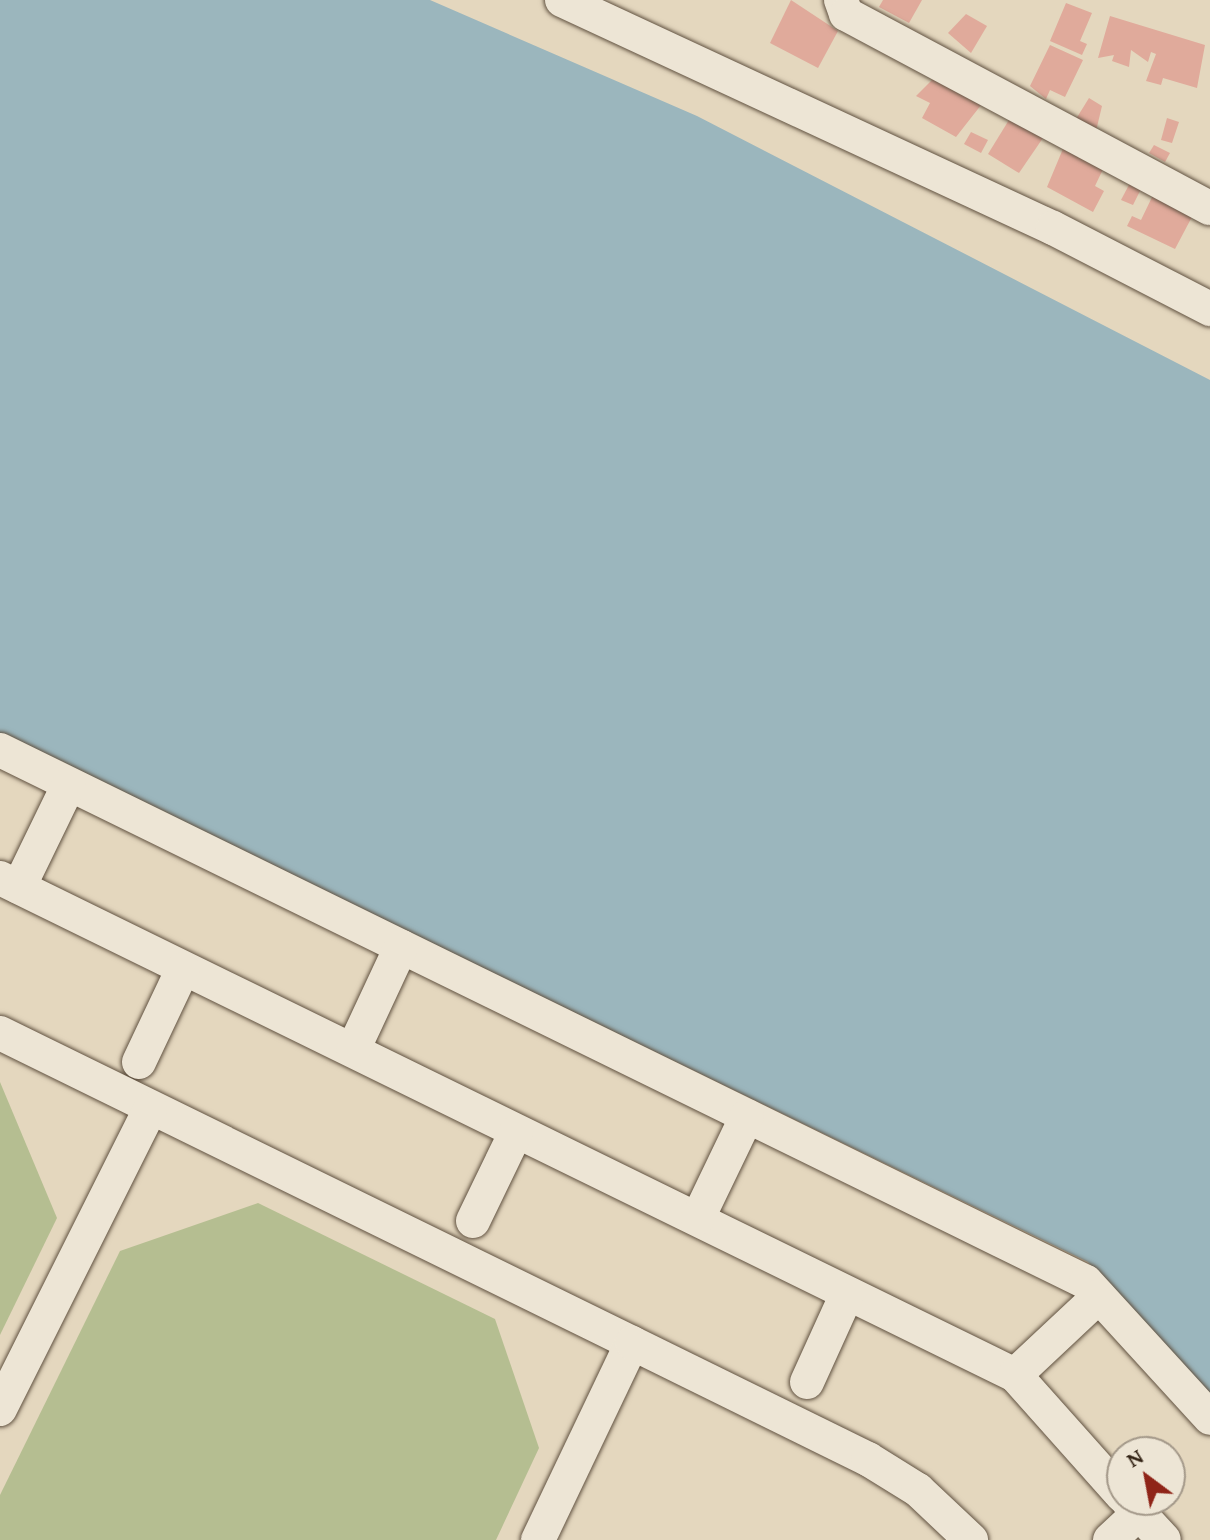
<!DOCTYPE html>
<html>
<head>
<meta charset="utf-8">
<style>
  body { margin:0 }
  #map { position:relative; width:1210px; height:1540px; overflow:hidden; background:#e4d7be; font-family:"Gentium Book Plus",serif }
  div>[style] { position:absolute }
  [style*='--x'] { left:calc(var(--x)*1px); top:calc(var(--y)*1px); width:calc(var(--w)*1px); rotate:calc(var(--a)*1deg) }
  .green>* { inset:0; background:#b5be91 }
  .water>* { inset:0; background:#9bb6bd }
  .building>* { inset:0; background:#e0aa9b }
  .roads { filter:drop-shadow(0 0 2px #605140) drop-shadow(0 0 2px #605140) }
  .minor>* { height:34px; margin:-17px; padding:0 17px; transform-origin:17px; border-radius:17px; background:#ede5d5 }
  span { translate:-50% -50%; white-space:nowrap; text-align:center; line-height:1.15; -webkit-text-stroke:6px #ede5d5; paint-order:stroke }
  .north { position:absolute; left:1106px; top:1436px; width:80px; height:80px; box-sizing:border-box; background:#ede5d5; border:2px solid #a39889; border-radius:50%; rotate:328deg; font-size:22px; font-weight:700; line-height:32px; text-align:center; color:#342416 }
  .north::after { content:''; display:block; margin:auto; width:28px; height:36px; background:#8f2418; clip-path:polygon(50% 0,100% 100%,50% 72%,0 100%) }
</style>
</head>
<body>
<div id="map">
  <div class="green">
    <i style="clip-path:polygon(0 1082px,57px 1218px,0 1335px)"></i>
    <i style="clip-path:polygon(258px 1203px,495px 1319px,539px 1448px,496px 1540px,0 1540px,0 1495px,120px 1251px)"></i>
  </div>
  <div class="water">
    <i style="clip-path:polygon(0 0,430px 0,697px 116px,1210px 380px,1210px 1393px,1088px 1262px,0 734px)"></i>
  </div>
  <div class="building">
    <i style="clip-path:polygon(791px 0,838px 31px,818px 68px,770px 43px)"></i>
    <i style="clip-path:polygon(883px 0,922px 0,909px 23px,879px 7px)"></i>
    <i style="clip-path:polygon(1066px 3px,1092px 13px,1080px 41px,1087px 44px,1082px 55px,1050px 41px)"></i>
    <i style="clip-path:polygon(966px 14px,987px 26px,971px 53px,948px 33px)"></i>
    <i style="clip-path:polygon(1110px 16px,1205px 45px,1197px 88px,1163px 78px,1161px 85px,1146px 81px,1156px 54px,1151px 52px,1148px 62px,1131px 50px,1129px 67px,1112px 61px,1114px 55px,1098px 58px)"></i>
    <i style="clip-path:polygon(1050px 45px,1083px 60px,1065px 97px,1050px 90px,1046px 99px,1030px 86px)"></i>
    <i style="clip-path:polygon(937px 75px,985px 100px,956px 137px,922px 118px,930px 103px,916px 96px)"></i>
    <i style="clip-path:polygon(1089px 98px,1102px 106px,1096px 131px,1076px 119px)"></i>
    <i style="clip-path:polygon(1012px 115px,1045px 135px,1019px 173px,988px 154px)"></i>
    <i style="clip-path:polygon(1167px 118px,1179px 122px,1172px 143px,1161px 140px)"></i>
    <i style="clip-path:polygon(971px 132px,988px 140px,981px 153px,964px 144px)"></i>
    <i style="clip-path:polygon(1065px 144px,1105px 165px,1095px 186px,1104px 191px,1093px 212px,1047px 187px)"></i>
    <i style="clip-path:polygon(1154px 145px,1170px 153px,1165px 162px,1149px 153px)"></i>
    <i style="clip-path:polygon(1131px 181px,1142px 187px,1133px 205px,1121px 200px)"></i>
    <i style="clip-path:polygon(1154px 193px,1194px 213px,1175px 249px,1127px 226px,1132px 216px,1141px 220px)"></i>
  </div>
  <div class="roads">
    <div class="minor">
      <i style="--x:562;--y:0;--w:541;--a:24.91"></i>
      <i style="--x:1053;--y:228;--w:177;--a:27.3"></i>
      <i style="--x:841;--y:0;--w:15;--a:70"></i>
      <i style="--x:846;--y:14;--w:412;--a:28.1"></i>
      <i style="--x:0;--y:750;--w:1209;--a:26.1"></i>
      <i style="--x:1086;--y:1282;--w:184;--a:47.6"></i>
      <i style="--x:0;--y:878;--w:1130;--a:26.09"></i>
      <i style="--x:1015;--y:1375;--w:161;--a:48.3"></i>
      <i style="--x:19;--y:887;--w:114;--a:-64.1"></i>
      <i style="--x:0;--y:1033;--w:704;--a:26.13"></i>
      <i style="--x:353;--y:1050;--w:114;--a:-65"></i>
      <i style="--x:139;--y:1062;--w:103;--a:-64.7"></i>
      <i style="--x:698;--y:1218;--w:113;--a:-64.3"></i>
      <i style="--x:473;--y:1221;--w:99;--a:-64.2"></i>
      <i style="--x:1015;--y:1375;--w:115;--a:-43.2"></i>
      <i style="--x:807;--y:1382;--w:97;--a:-65.6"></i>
      <i style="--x:0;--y:1409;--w:335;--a:-63.4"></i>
      <i style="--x:1127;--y:1500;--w:54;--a:47.2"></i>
      <i style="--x:538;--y:1540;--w:218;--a:-64.5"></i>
      <i style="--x:632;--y:1343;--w:263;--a:26.2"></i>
      <i style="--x:868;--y:1459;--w:59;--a:31.8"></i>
      <i style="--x:918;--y:1490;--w:73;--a:43.3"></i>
      <i style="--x:1110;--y:1540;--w:40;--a:-43"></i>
    </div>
  </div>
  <div class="north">N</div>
</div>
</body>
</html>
